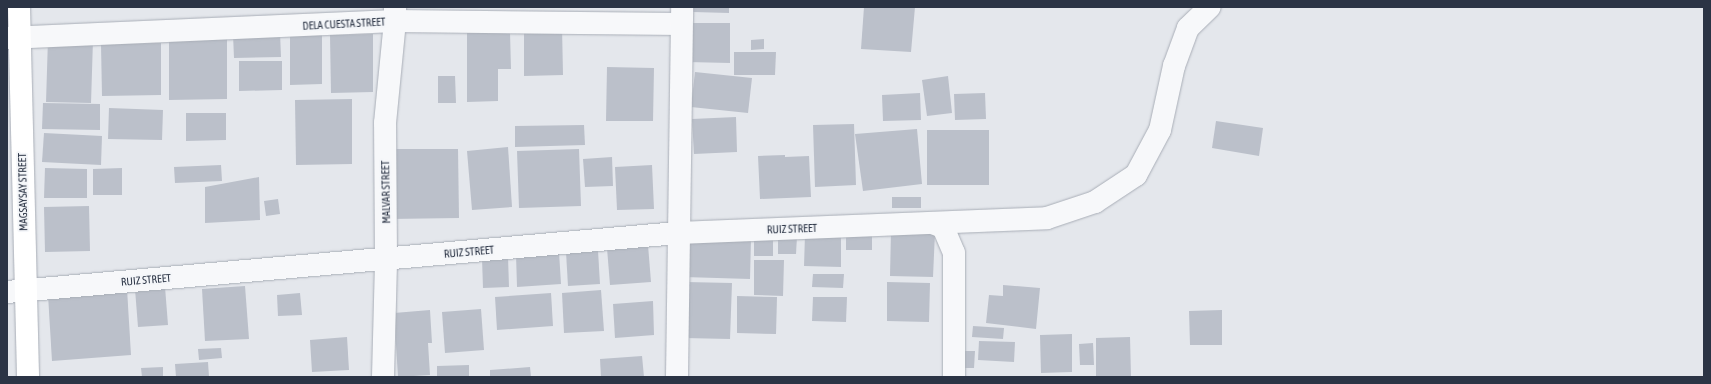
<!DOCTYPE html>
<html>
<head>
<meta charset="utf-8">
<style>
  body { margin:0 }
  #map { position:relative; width:1711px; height:384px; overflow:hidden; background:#e4e7ec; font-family:"Asap Condensed",sans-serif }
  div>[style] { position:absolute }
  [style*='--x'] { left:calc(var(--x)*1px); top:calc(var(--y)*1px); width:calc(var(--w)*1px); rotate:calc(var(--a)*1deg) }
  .building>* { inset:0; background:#bbc0ca }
  .roads { filter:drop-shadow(0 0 1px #a9aeb7) drop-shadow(0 0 1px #a9aeb7) }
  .minor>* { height:22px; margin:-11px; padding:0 11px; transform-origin:11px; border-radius:11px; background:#f7f8fa }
  .secondary>* { height:22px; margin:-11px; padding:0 11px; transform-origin:11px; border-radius:11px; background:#fff }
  span { translate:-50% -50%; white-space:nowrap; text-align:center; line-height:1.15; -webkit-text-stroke:4px #f4f6f9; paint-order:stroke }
  .street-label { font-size:11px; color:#2b3445 }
  .frame { position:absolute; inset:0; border:8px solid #2b3445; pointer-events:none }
</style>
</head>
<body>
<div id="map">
  <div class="building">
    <i style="clip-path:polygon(693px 7px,729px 7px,729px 13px,693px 12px)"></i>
    <i style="clip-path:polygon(864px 7px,915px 7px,911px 52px,861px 49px)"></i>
    <i style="clip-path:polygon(687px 23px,730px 23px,730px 63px,687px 62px)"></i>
    <i style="clip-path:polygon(524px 27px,562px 27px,563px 75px,524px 76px)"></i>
    <i style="clip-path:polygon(290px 32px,322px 32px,322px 84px,290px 85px)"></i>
    <i style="clip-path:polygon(467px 32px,510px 32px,511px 69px,498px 69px,498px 101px,467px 102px)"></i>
    <i style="clip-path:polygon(227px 33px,227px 99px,169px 100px,169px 34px)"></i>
    <i style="clip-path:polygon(280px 33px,281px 57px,234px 58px,233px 34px)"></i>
    <i style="clip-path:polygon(373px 34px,373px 92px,331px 93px,330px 35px)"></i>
    <i style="clip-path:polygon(48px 38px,93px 39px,91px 103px,46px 102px)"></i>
    <i style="clip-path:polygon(764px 39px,764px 49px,751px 50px,751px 40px)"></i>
    <i style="clip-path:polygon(161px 43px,161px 95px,102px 96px,101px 44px)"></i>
    <i style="clip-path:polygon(734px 52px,776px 52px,775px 75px,734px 75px)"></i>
    <i style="clip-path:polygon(239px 61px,282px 61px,282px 90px,239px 91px)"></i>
    <i style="clip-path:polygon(607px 67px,654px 68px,653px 121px,606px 121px)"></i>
    <i style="clip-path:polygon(695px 72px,752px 78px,748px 113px,691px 107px)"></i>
    <i style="clip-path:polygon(438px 76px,455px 76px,456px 103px,438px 103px)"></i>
    <i style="clip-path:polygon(948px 76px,952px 113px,927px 116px,922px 80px)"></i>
    <i style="clip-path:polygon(920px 93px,921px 120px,883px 121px,882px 95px)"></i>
    <i style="clip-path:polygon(985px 93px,986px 119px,955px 120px,954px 94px)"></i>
    <i style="clip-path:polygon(352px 99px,352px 164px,296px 165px,295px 100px)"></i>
    <i style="clip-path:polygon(43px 103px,100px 104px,100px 130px,42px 129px)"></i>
    <i style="clip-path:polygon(109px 108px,163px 110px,162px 140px,108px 139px)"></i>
    <i style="clip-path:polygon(186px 113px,226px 113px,226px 140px,186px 141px)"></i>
    <i style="clip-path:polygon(736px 117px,737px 152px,694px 154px,692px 119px)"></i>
    <i style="clip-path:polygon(1216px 121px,1263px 128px,1259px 156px,1212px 148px)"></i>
    <i style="clip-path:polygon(854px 124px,856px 185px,815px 187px,813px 125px)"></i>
    <i style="clip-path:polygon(584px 125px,585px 145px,515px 147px,515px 126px)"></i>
    <i style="clip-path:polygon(917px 129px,922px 184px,863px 191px,855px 134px)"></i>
    <i style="clip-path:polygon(927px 130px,989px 130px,989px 185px,927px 185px)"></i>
    <i style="clip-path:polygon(44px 133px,102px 136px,101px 165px,42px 162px)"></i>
    <i style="clip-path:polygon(508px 147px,512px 207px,472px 210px,467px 151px)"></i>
    <i style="clip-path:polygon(389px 149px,458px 149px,459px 218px,390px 219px)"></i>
    <i style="clip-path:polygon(579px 149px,581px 206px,519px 208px,517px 151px)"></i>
    <i style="clip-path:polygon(785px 155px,785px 157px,809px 156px,811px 197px,760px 199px,758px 156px)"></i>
    <i style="clip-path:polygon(612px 157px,613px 186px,585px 187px,583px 159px)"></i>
    <i style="clip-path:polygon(221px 165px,222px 181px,175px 183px,174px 167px)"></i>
    <i style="clip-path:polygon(652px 165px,654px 209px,617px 210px,615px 167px)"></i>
    <i style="clip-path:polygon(45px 168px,87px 169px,87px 198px,44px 198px)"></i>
    <i style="clip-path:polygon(122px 168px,122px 195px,93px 195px,93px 169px)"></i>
    <i style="clip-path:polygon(259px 177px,260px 220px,205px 223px,205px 187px)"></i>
    <i style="clip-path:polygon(892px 197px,921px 197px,921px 208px,892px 208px)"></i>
    <i style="clip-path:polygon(278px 199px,280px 214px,266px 216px,264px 201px)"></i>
    <i style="clip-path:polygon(89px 206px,90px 251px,45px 252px,44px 207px)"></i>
    <i style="clip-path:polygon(891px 231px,935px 232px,933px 277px,890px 276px)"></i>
    <i style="clip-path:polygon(846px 232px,872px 233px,872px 250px,846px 250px)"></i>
    <i style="clip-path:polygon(754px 234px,773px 234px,773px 256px,754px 256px)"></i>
    <i style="clip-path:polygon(805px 234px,841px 235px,841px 267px,804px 266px)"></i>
    <i style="clip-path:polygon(778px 235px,797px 236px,796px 254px,778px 254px)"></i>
    <i style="clip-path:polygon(685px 237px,751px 238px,750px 279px,684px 277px)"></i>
    <i style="clip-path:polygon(648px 245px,651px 282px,610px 285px,607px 248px)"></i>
    <i style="clip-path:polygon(598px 251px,600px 284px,568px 286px,566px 252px)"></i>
    <i style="clip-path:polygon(559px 252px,561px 284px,517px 287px,516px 255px)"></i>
    <i style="clip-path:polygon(508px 257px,509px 287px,483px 288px,482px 258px)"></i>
    <i style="clip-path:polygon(754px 260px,784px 260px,783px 296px,754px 295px)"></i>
    <i style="clip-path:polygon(813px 274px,844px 274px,843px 288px,812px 287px)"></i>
    <i style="clip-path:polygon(686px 282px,732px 283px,730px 339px,684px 338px)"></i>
    <i style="clip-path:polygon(887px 282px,930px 283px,929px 322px,887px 321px)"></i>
    <i style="clip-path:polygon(1003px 285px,1040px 288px,1036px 329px,986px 323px,989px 295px,1003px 296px)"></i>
    <i style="clip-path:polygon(245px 286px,249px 339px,205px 341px,202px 289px)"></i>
    <i style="clip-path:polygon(165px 287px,168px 325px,138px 327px,135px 289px)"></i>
    <i style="clip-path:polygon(127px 289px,131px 355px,52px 361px,48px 295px)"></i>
    <i style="clip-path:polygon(601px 290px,604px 331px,564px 333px,562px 293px)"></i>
    <i style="clip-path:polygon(300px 293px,302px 315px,278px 316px,277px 295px)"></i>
    <i style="clip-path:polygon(551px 293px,553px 326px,497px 330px,495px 297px)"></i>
    <i style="clip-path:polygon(737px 296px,777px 297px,776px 334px,737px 333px)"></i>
    <i style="clip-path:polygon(813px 297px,847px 297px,846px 322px,812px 321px)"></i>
    <i style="clip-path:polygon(653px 301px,654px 335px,615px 338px,613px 304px)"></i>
    <i style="clip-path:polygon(481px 309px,484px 350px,445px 353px,442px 312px)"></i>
    <i style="clip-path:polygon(430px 310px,432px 343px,428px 343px,430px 375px,398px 377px,394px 313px)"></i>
    <i style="clip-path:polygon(1222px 310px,1222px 345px,1190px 345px,1189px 311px)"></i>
    <i style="clip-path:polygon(973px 326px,1004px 328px,1003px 339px,972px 337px)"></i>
    <i style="clip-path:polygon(1072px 334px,1072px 372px,1041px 373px,1040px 335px)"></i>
    <i style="clip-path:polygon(347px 337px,349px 370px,312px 372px,310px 340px)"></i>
    <i style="clip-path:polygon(1130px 337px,1131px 377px,1096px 377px,1096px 338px)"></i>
    <i style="clip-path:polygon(979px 341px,1015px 342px,1014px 362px,978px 360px)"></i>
    <i style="clip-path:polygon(1093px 343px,1094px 365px,1080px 365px,1079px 344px)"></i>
    <i style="clip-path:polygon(221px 348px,222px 358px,199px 360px,198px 349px)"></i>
    <i style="clip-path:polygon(961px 351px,975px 351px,974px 368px,961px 368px)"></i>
    <i style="clip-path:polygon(642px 356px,644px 377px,601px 377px,600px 359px)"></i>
    <i style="clip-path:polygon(208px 362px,209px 377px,176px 377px,175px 364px)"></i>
    <i style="clip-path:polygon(469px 365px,469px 377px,437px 377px,437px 366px)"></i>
    <i style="clip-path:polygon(163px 367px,163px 377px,142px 377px,141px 368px)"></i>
    <i style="clip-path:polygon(530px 367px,531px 377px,490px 377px,490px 370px)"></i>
  </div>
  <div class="roads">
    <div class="minor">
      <i style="--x:7;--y:38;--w:388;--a:-2.5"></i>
      <i style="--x:395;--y:21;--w:286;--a:0.6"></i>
      <i style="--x:932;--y:223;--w:12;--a:20"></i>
      <i style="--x:943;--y:227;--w:28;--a:67"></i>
      <i style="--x:954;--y:253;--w:124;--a:90"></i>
      <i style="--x:7;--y:292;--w:674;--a:-5.03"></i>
      <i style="--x:678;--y:233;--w:369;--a:-2.3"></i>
      <i style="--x:1047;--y:218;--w:51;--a:-18.4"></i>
      <i style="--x:1095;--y:202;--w:49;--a:-33.4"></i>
      <i style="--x:1136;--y:175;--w:51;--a:-61.9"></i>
      <i style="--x:1160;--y:130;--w:66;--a:-77.7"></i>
      <i style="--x:1174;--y:66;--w:40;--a:-69.8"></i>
      <i style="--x:1188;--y:28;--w:30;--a:-44"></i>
      <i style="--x:383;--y:377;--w:117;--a:-88.5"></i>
      <i style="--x:386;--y:260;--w:137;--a:-90.4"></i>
      <i style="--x:385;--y:123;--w:102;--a:-84.4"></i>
      <i style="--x:395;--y:21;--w:14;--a:-90"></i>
      <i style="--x:677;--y:377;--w:370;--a:-89.2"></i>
    </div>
    <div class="secondary">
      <i style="--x:19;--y:7;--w:370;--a:88.6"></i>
    </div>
  </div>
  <div class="street-label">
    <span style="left:344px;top:24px;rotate:-3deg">DELA CUESTA STREET</span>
    <span style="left:23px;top:192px;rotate:-91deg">MAGSAYSAY STREET</span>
    <span style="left:386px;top:192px;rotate:-91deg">MALVAR STREET</span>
    <span style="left:792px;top:229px;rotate:-2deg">RUIZ STREET</span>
    <span style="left:469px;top:252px;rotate:-5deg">RUIZ STREET</span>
    <span style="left:146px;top:280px;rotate:-5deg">RUIZ STREET</span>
  </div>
  <div class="frame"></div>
</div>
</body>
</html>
